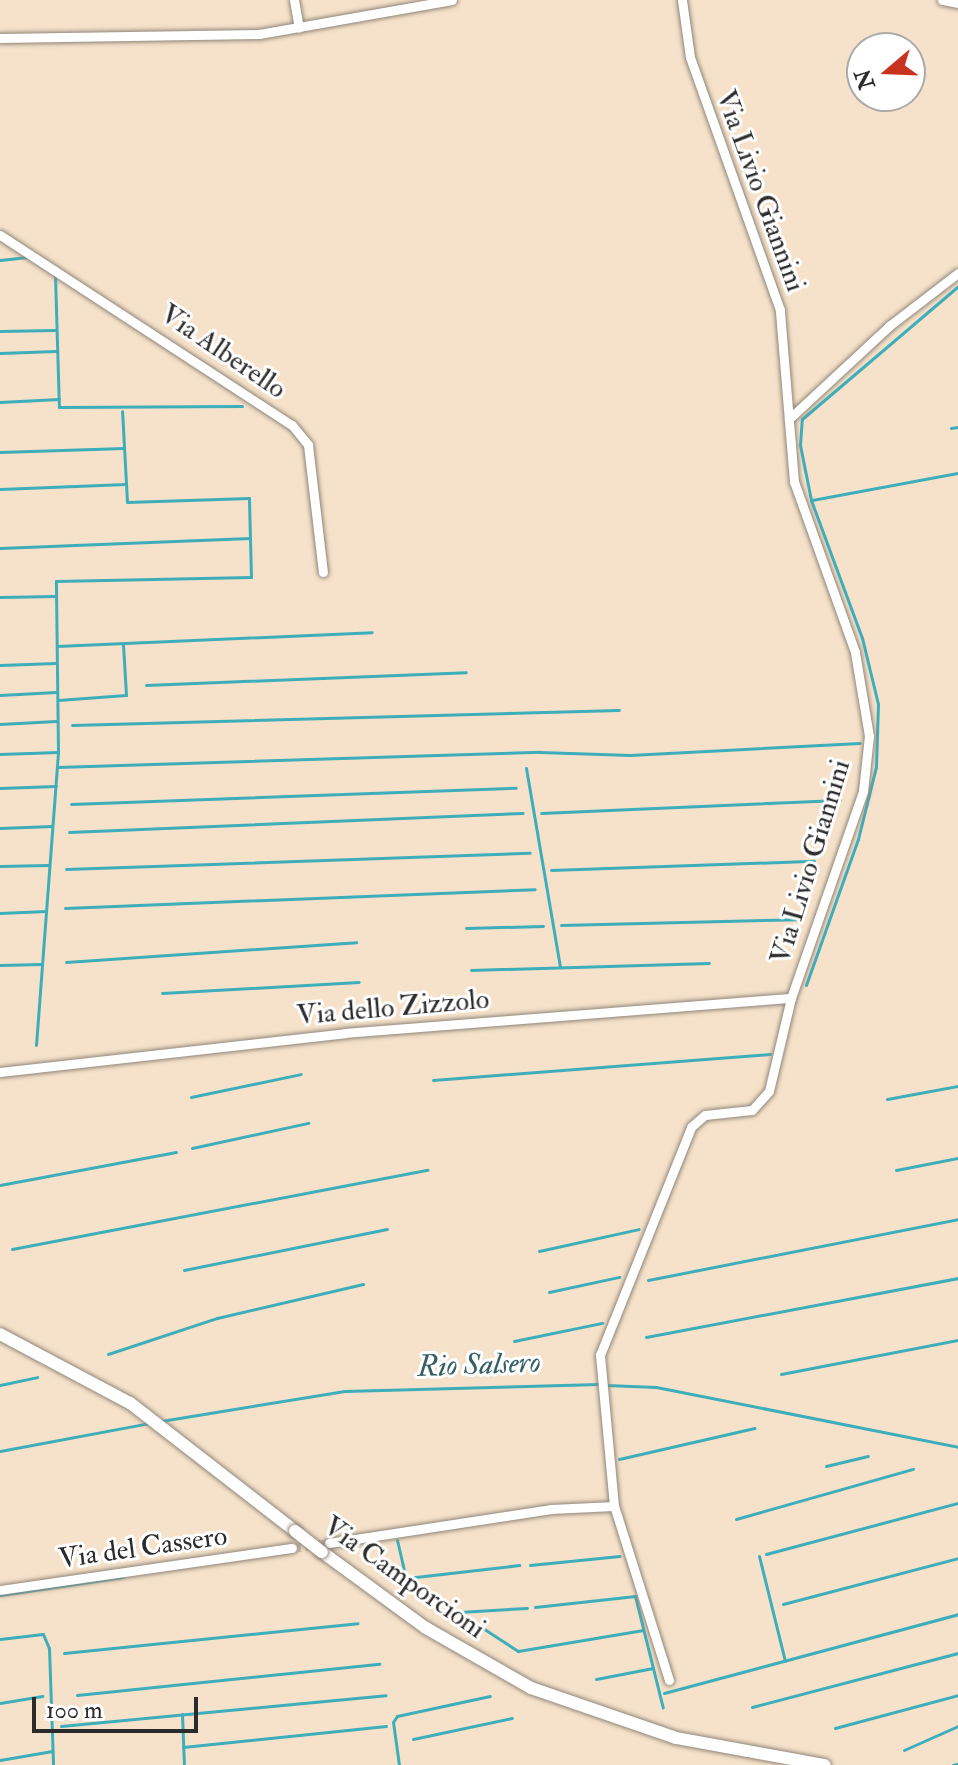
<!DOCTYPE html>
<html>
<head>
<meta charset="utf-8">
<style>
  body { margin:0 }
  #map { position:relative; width:958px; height:1765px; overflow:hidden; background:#f6e2ca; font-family:"IM FELL Double Pica",serif }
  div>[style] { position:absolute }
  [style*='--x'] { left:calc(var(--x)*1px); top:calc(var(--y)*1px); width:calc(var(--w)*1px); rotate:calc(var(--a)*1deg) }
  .stream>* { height:3px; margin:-1.5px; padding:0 1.5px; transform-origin:1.5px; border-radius:1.5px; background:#3eaebb }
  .street-tunnel>* { height:9px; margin-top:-4.5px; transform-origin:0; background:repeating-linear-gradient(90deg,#cdbdaa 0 9px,transparent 0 13.5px) }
  .roads { filter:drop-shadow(0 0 2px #90867a) drop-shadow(0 0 2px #90867a) }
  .street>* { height:9px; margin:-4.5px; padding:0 4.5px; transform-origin:4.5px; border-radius:4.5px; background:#fff }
  .secondary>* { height:12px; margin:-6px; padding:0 6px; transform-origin:6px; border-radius:6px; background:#fff }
  .bridges { filter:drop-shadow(0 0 2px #90867a) drop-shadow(0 0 2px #90867a) }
  .secondary-bridge>* { height:12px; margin:-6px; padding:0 6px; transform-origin:6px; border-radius:6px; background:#fff }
  span { translate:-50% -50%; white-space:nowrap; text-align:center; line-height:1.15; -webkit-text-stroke:6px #fff; paint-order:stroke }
  .street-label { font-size:28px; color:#2b2b2b }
  .water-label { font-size:30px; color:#335f65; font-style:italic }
  .north { position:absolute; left:846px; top:32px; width:80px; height:80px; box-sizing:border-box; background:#fff; border:2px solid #aaa; border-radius:50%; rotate:251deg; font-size:22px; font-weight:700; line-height:32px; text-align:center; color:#2b2b2b }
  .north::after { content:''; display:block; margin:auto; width:28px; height:36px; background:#c8321e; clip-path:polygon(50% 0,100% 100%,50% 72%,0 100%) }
  .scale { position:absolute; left:32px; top:1697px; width:166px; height:36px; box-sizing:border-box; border:4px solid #2b2b2b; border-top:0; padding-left:10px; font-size:24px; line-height:28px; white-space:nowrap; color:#2b2b2b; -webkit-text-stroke:6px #fff; paint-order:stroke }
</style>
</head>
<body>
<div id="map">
  <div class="stream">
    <i style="--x:0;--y:260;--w:28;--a:-6"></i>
    <i style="--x:55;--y:275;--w:132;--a:88.3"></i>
    <i style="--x:59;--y:407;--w:183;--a:-0.3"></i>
    <i style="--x:0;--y:331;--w:55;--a:-1"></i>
    <i style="--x:0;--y:353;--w:56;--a:-2"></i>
    <i style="--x:0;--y:402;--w:59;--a:-2.9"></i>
    <i style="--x:951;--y:428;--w:7;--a:-8"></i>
    <i style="--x:0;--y:452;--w:124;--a:-1.8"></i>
    <i style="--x:0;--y:489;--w:126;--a:-2.3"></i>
    <i style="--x:812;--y:500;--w:148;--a:-10.5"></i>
    <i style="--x:0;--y:548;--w:250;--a:-2.3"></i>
    <i style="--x:0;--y:597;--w:56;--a:-1"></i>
    <i style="--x:57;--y:646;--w:315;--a:-2.5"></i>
    <i style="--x:0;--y:665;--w:56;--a:-2"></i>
    <i style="--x:146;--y:685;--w:320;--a:-2.3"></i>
    <i style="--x:0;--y:695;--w:56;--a:-3.1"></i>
    <i style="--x:58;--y:700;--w:68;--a:-4.2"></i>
    <i style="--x:126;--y:695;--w:51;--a:-93.4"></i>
    <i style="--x:0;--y:724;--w:56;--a:-3.1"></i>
    <i style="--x:72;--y:725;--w:547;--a:-1.57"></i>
    <i style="--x:0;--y:754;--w:58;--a:-2"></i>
    <i style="--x:57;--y:767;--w:483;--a:-1.8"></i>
    <i style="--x:540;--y:752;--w:90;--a:1.9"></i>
    <i style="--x:630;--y:755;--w:230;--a:-3"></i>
    <i style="--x:526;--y:768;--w:202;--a:80.3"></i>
    <i style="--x:0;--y:788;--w:56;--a:-2"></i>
    <i style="--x:71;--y:804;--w:445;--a:-2.1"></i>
    <i style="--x:541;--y:813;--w:299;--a:-2.5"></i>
    <i style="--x:0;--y:828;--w:52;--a:-2.2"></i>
    <i style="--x:69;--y:832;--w:454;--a:-2.4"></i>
    <i style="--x:0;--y:866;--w:48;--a:-1.2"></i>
    <i style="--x:66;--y:869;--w:464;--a:-2"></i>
    <i style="--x:551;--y:870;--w:263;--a:-2"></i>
    <i style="--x:65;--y:908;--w:470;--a:-2.3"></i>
    <i style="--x:0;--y:913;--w:46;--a:-2.5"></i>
    <i style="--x:561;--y:925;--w:240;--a:-1.4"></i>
    <i style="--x:466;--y:928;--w:77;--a:-1.5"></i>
    <i style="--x:66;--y:962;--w:291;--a:-3.9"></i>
    <i style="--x:0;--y:965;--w:42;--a:-1.4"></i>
    <i style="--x:471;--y:970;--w:238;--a:-1.7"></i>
    <i style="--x:806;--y:985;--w:155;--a:-70.4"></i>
    <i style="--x:858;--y:839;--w:74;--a:-76"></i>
    <i style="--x:876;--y:767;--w:63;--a:-88.2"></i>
    <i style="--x:878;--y:704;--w:68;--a:-103.6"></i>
    <i style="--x:862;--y:638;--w:147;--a:-110.3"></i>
    <i style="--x:811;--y:500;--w:56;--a:-101.3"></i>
    <i style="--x:800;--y:445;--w:26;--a:-86"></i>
    <i style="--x:802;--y:419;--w:205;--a:-40.4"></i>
    <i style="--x:162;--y:993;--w:197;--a:-3.2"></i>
    <i style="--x:36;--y:1045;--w:294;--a:-85.7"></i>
    <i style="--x:58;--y:752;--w:171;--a:-90.7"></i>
    <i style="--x:56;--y:581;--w:195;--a:-1.2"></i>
    <i style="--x:251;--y:577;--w:79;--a:-91.5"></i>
    <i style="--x:249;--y:498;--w:122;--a:178.1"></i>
    <i style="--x:127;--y:502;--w:91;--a:-93.1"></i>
    <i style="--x:433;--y:1080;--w:338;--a:-4.4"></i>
    <i style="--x:191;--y:1097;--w:112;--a:-11.8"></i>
    <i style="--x:887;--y:1099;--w:72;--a:-10.4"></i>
    <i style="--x:192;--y:1148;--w:119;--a:-12.2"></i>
    <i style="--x:896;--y:1170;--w:63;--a:-11"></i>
    <i style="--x:0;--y:1185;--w:179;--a:-10.6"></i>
    <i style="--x:12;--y:1249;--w:423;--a:-10.8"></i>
    <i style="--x:539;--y:1251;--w:102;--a:-12.4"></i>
    <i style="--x:184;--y:1270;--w:207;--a:-11.4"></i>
    <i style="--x:648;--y:1280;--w:316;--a:-11.1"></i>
    <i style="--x:549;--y:1292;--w:72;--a:-12.1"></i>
    <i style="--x:646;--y:1337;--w:318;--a:-10.7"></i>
    <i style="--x:514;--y:1341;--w:90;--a:-11.6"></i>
    <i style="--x:108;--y:1354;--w:115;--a:-18.3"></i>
    <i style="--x:217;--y:1318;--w:150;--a:-13.1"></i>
    <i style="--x:781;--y:1374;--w:180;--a:-10.9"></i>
    <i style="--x:0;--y:1385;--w:38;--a:-12"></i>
    <i style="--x:606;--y:1385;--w:50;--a:2.3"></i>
    <i style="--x:656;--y:1387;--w:308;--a:11.2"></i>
    <i style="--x:161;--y:1421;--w:186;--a:-9.3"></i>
    <i style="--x:345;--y:1391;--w:254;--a:-1.6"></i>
    <i style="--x:0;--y:1451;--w:153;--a:-10.6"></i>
    <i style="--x:619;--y:1459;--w:139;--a:-12.9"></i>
    <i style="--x:826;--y:1466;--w:43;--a:-13.4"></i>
    <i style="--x:736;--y:1519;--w:184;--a:-15.8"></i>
    <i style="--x:397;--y:1540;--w:39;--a:77"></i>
    <i style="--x:406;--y:1578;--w:134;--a:33.1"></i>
    <i style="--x:518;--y:1651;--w:127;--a:-9.5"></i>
    <i style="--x:766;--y:1554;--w:199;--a:-14.9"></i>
    <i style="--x:759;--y:1556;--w:108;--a:76.1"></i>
    <i style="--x:530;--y:1565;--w:90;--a:-5.7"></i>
    <i style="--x:407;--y:1578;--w:113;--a:-6.6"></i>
    <i style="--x:0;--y:1595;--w:124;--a:-8.3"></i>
    <i style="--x:783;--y:1604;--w:181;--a:-14.7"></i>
    <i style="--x:535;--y:1607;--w:101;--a:-6.3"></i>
    <i style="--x:635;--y:1596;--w:115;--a:76"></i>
    <i style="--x:459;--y:1612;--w:68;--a:-3.4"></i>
    <i style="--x:0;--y:1639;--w:43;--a:-6.6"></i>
    <i style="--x:43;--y:1634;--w:15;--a:67"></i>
    <i style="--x:49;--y:1648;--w:117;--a:88"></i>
    <i style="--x:64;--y:1653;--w:295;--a:-5.8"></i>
    <i style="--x:596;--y:1679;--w:58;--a:-10.9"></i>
    <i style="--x:664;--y:1693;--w:304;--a:-15"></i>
    <i style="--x:77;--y:1695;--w:304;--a:-5.9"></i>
    <i style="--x:0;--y:1703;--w:43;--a:-9.5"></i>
    <i style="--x:752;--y:1707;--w:213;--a:-14.7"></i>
    <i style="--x:182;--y:1714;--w:51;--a:87.8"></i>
    <i style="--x:61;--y:1726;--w:326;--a:-5.4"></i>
    <i style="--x:835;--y:1728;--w:127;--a:-15"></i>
    <i style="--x:413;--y:1739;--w:101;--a:-12"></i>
    <i style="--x:183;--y:1747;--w:204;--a:-5.9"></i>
    <i style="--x:904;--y:1750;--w:59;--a:-24"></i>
    <i style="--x:0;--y:1760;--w:53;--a:-9.8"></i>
    <i style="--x:399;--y:1765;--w:43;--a:-97.9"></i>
    <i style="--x:393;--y:1722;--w:7;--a:-56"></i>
    <i style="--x:397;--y:1716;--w:95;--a:-12.1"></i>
    <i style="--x:953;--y:1765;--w:4;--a:-14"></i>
  </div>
  <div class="street-tunnel">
    <i style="--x:292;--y:1548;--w:37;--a:-8"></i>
  </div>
  <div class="roads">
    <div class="street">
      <i style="--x:294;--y:0;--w:28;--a:80"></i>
      <i style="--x:942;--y:0;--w:16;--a:11"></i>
      <i style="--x:0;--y:38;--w:259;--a:-0.9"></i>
      <i style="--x:259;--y:34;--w:196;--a:-10"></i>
      <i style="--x:0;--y:235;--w:348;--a:33.1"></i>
      <i style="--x:292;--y:425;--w:26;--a:51"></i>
      <i style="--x:308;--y:445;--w:128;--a:83.3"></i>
      <i style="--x:789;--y:419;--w:137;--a:-42.9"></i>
      <i style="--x:889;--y:326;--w:87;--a:-37.5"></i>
      <i style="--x:0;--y:1072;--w:347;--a:-6.4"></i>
      <i style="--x:345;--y:1033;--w:447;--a:-4.5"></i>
      <i style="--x:329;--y:1543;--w:225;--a:-8.7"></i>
      <i style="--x:551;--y:1509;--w:63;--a:-2.7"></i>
      <i style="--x:0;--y:1590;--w:295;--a:-8.2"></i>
      <i style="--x:669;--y:1680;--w:182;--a:-107.5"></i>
      <i style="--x:614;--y:1506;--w:152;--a:-95.3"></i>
      <i style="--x:600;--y:1355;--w:245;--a:-68.2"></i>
      <i style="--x:691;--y:1127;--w:18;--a:-41"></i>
      <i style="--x:705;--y:1115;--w:47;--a:-6.1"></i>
      <i style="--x:752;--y:1110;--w:25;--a:-48"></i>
      <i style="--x:769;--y:1091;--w:96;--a:-76.7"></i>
      <i style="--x:791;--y:998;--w:219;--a:-70.8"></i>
      <i style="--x:863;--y:791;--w:55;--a:-83.8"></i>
      <i style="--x:869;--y:736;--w:85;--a:-99.5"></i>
      <i style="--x:855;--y:652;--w:181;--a:-109.7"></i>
      <i style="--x:794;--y:482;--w:173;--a:-94.7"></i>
      <i style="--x:780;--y:310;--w:269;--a:-109.6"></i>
      <i style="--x:690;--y:57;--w:58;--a:-98"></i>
    </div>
    <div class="secondary">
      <i style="--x:0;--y:1334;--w:147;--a:28"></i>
      <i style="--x:130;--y:1403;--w:209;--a:37.8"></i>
      <i style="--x:322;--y:1552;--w:129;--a:36.2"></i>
      <i style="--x:426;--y:1628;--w:121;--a:29.7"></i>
      <i style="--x:531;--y:1688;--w:153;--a:19"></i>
      <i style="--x:676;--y:1738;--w:151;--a:10.3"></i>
    </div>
  </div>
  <div class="bridges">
    <div class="secondary-bridge">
      <i style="--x:295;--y:1531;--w:34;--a:38"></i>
    </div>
  </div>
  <div class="street-label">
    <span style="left:760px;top:191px;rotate:70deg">Via Livio Giannini</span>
    <span style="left:223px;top:352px;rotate:34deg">Via Alberello</span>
    <span style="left:811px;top:862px;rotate:-73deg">Via Livio Giannini</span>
    <span style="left:393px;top:1008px;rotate:-5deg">Via dello Zizzolo</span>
    <span style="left:143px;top:1548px;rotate:-8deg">Via del Cassero</span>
    <span style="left:404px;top:1578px;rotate:35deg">Via Camporcioni</span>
  </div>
  <div class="water-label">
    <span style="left:479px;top:1365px;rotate:-2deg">Rio Salsero</span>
  </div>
  <div class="north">N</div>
  <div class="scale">100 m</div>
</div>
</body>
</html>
